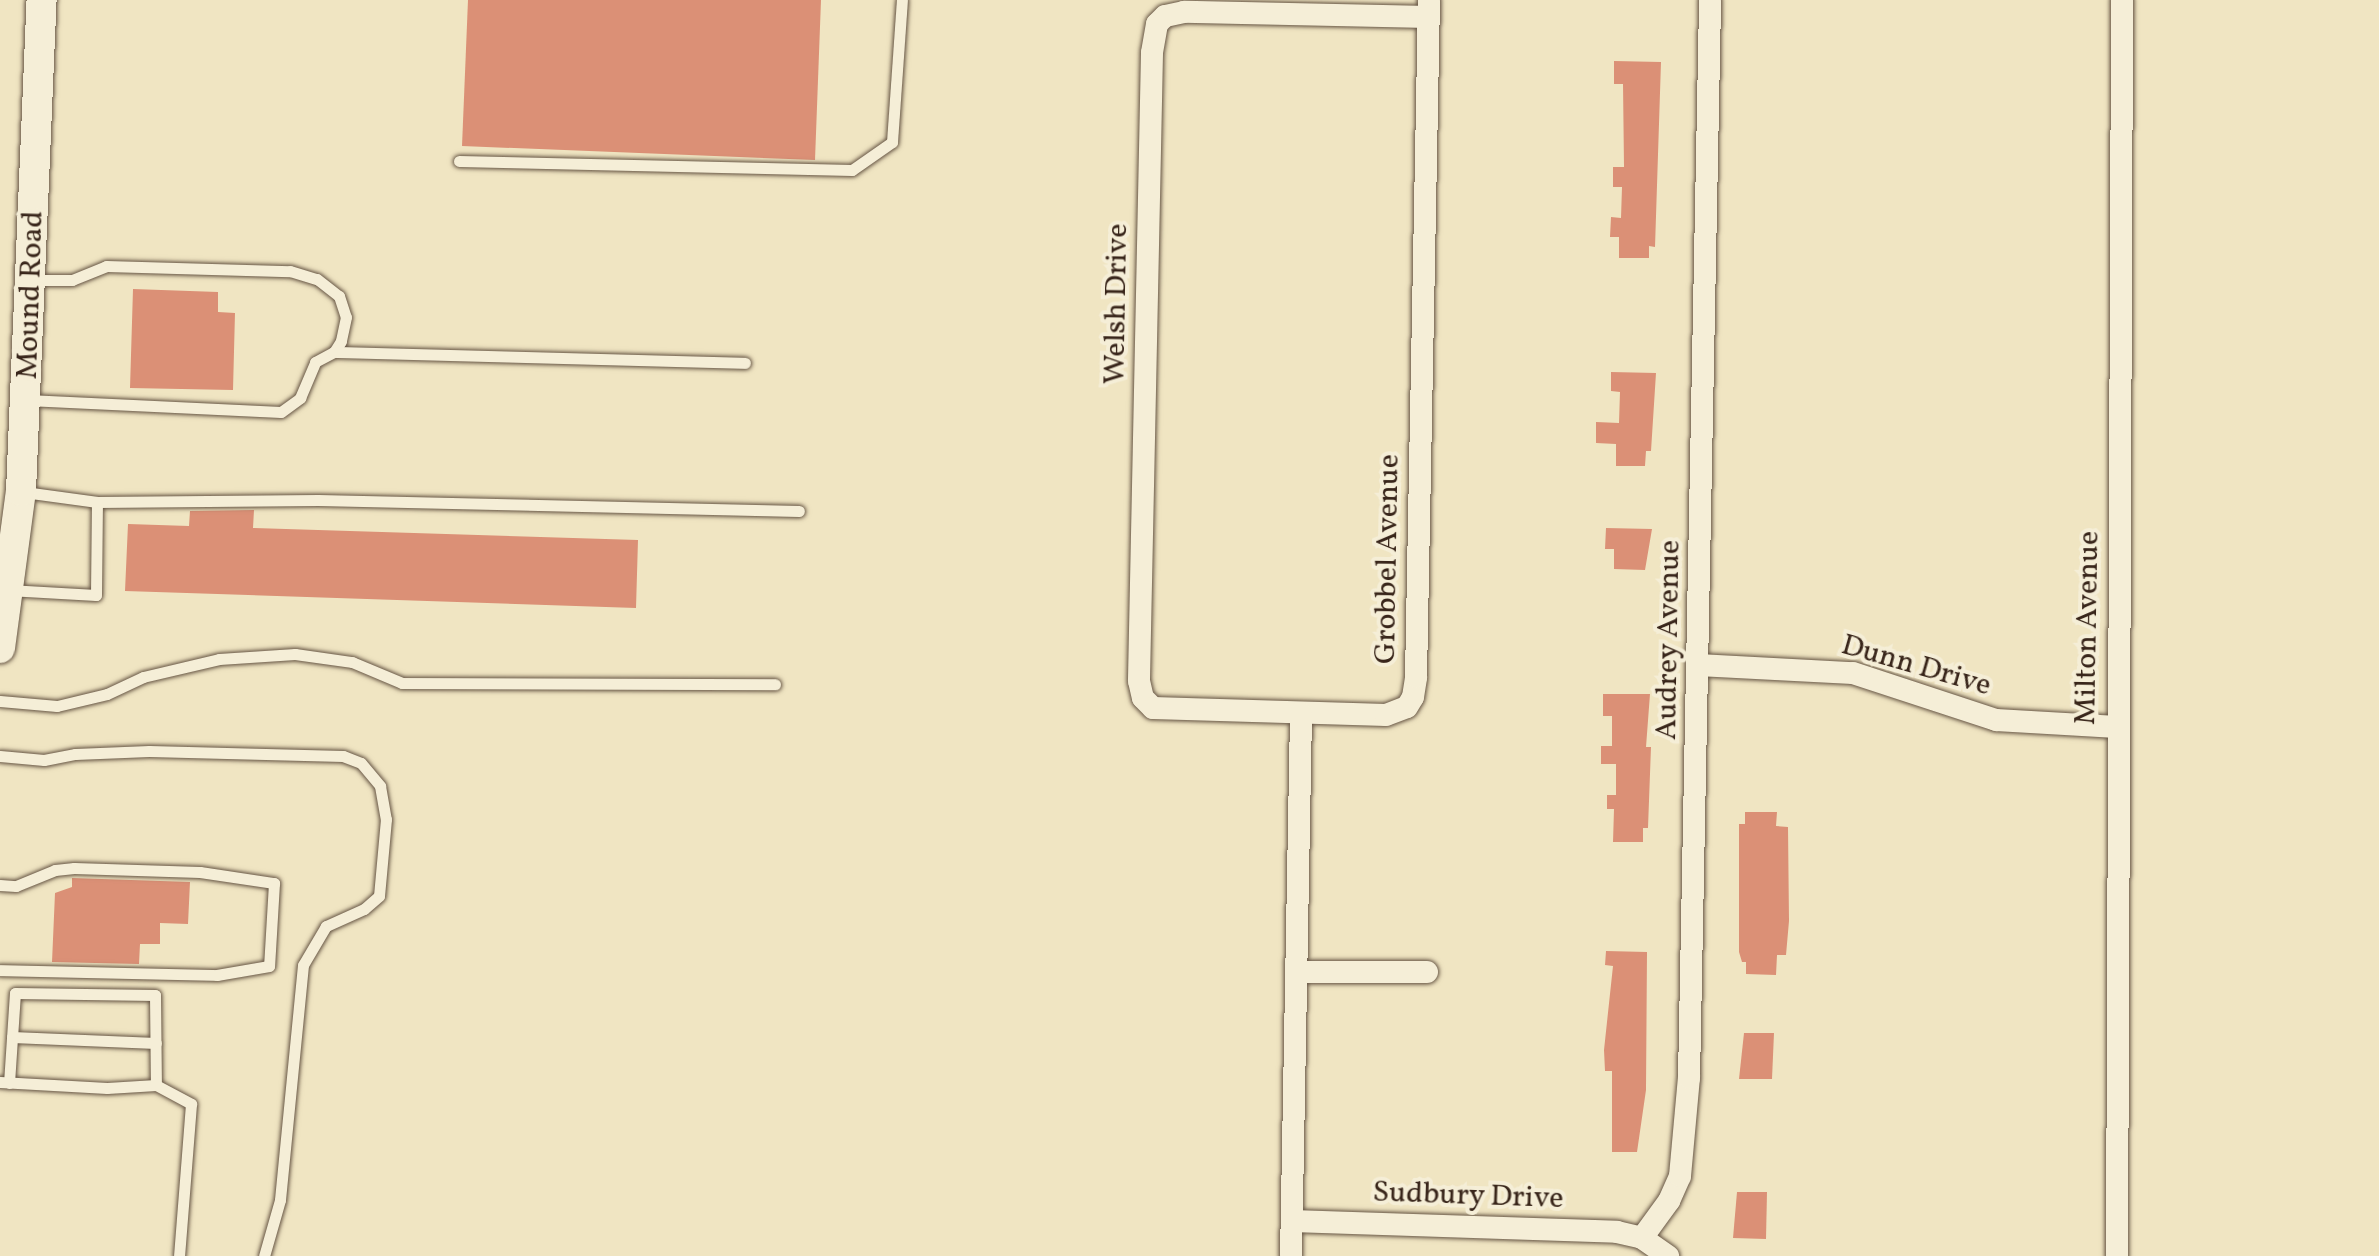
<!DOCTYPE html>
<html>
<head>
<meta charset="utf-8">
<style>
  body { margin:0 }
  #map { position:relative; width:2379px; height:1256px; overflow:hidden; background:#f0e5c2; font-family:Vollkorn,serif }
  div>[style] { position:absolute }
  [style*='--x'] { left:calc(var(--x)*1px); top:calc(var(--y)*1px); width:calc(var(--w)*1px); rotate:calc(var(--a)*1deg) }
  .building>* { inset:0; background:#db9076 }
  .roads { filter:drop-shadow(0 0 2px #654) drop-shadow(0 0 2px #654) }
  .lane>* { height:11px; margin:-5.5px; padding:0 5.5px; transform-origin:5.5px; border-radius:5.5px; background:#f5eed7 }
  .street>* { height:22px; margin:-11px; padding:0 11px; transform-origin:11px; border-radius:11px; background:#f5eed7 }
  .secondary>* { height:30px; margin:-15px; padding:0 15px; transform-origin:15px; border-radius:15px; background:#f5eed7 }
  span { translate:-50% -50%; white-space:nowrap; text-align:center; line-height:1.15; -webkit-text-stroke:8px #f5eed7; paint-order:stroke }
  .street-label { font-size:30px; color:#38251a }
</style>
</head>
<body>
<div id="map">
  <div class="building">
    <i style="clip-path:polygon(468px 0,821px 0,815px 160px,462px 146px)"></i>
    <i style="clip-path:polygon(1614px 61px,1661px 62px,1655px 247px,1649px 246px,1649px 258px,1619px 258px,1619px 237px,1610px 237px,1611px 217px,1621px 218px,1622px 187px,1613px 187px,1613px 167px,1624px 167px,1623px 84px,1614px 84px)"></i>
    <i style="clip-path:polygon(133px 289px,218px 292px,218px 312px,235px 313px,233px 390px,130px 388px)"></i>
    <i style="clip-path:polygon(1611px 372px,1656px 373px,1651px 451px,1646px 451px,1645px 466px,1616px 466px,1616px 444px,1596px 443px,1596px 422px,1619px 423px,1620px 392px,1611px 391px)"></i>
    <i style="clip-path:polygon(254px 510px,253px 528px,638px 540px,636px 608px,125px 591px,128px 524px,189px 526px,190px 511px)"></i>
    <i style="clip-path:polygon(1606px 528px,1652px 529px,1645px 570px,1614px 569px,1614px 549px,1605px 549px)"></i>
    <i style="clip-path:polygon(1603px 694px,1650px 694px,1646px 747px,1651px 747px,1648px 828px,1643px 828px,1643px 842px,1613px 842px,1614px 809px,1607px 809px,1607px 795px,1616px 795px,1616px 764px,1601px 764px,1601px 746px,1612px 746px,1612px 716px,1603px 716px)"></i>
    <i style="clip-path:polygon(1745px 812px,1777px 812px,1776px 826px,1788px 827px,1789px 921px,1786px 955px,1777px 955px,1776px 975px,1746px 974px,1746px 962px,1742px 962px,1739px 952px,1739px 824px,1745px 824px)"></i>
    <i style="clip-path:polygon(72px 878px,190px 882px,188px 924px,160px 923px,160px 944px,140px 944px,139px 964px,52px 962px,55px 893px,72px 887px)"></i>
    <i style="clip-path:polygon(1606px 951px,1647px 952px,1646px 1090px,1637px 1152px,1612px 1152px,1612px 1071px,1605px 1071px,1604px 1050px,1613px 966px,1605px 965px)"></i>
    <i style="clip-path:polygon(1744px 1033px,1774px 1033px,1772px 1079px,1739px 1079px)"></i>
    <i style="clip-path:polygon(1737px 1192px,1767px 1192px,1766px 1239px,1733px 1238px)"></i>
  </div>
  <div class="roads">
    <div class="lane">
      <i style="--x:459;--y:161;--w:393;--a:1.3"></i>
      <i style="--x:852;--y:170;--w:49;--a:-35"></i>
      <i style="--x:892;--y:142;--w:142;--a:-86"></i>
      <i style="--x:32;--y:280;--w:40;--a:0"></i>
      <i style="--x:72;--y:280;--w:37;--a:-22"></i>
      <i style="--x:106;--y:266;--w:184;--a:1.6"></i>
      <i style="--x:290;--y:271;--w:28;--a:17"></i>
      <i style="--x:317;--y:279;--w:28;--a:38"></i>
      <i style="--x:339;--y:296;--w:22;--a:72"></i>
      <i style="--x:346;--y:317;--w:25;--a:102"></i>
      <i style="--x:341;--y:341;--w:13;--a:122"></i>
      <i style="--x:27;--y:400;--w:254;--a:2.7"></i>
      <i style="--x:281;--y:412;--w:24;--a:-36"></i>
      <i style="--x:300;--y:398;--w:39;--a:-67"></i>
      <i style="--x:315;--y:362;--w:21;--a:-28"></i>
      <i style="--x:334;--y:352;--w:411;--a:1.5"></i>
      <i style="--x:24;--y:492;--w:74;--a:7.8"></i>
      <i style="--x:97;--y:502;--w:221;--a:-0.5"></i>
      <i style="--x:318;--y:500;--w:481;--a:1.3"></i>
      <i style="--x:8;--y:590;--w:88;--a:3.3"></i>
      <i style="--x:96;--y:595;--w:93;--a:-89.4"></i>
      <i style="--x:0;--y:701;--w:57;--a:5"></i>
      <i style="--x:57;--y:706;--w:51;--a:-13.5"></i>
      <i style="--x:107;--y:694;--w:40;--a:-25"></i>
      <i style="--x:143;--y:677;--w:78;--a:-13.3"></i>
      <i style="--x:219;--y:659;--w:76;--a:-3.8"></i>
      <i style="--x:295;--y:654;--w:58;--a:8"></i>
      <i style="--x:352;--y:662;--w:54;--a:22.8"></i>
      <i style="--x:402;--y:683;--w:373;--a:0.2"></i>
      <i style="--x:0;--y:756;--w:44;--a:5.2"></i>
      <i style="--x:44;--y:760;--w:32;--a:-11"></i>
      <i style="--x:75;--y:754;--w:74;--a:-2.3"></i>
      <i style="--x:149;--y:751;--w:194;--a:1.5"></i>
      <i style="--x:343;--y:756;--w:19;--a:21"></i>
      <i style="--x:361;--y:763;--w:30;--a:50"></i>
      <i style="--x:380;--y:786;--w:34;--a:80"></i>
      <i style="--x:386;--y:819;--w:77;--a:95.2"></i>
      <i style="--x:379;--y:896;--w:20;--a:139"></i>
      <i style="--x:364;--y:909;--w:42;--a:155.9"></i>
      <i style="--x:326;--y:926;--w:45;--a:120.5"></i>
      <i style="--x:303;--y:965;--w:236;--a:95.6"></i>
      <i style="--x:280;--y:1200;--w:58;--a:105.9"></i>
      <i style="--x:0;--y:885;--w:16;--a:4"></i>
      <i style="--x:16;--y:886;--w:42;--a:-22.3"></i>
      <i style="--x:55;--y:870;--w:19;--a:-6"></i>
      <i style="--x:74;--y:868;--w:126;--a:1.8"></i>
      <i style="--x:200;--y:872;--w:75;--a:8.5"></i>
      <i style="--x:274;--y:883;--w:83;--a:93.4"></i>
      <i style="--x:269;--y:966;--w:53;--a:170.2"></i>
      <i style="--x:217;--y:975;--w:217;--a:-178.7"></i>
      <i style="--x:12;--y:1037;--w:144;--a:2.4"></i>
      <i style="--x:0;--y:1082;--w:107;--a:3.2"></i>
      <i style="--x:107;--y:1088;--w:49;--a:-3.5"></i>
      <i style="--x:156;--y:1085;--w:40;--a:28"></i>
      <i style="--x:191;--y:1104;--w:152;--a:94.5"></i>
      <i style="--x:9;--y:1083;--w:90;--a:-86.2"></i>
      <i style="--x:15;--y:993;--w:140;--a:0.8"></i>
      <i style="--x:155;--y:995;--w:90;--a:89.4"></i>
    </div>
    <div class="street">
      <i style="--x:1429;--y:17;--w:245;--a:-178.8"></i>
      <i style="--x:1184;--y:12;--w:19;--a:168"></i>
      <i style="--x:1165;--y:16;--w:11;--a:135"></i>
      <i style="--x:1157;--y:24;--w:29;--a:100"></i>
      <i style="--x:1152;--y:53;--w:628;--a:91.19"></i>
      <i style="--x:1139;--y:681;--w:17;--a:77"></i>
      <i style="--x:1143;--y:698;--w:14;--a:45"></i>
      <i style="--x:1153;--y:708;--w:233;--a:1.7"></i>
      <i style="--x:1386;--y:715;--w:22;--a:-21"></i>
      <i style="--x:1407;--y:707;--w:12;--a:-59"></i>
      <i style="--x:1413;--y:697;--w:20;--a:-81"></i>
      <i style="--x:1416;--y:677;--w:677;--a:-88.9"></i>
      <i style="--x:1698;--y:665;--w:155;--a:3"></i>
      <i style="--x:1853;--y:673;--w:151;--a:18.2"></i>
      <i style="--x:1996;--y:720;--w:121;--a:3.3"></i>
      <i style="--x:1297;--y:972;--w:130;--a:0"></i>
      <i style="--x:1292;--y:1221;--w:325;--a:1.9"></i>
      <i style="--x:1617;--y:1232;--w:26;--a:13"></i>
      <i style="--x:1642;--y:1238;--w:32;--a:35"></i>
      <i style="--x:1642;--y:1238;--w:46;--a:-53.9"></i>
      <i style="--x:1669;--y:1201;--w:27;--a:-66"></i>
      <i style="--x:1680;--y:1176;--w:98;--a:-84.8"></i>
      <i style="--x:1689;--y:1078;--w:1078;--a:-88.88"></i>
      <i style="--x:1291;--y:1256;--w:543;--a:-88.94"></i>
      <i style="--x:2117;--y:1256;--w:1256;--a:-89.77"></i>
    </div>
    <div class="secondary">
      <i style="--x:0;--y:648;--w:158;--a:-82.4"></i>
      <i style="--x:21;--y:491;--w:491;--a:-87.6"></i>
    </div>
  </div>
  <div class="street-label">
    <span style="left:31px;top:295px;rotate:-88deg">Mound Road</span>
    <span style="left:1117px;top:304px;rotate:-89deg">Welsh Drive</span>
    <span style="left:1388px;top:559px;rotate:-89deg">Grobbel Avenue</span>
    <span style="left:2088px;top:628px;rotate:-89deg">Milton Avenue</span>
    <span style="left:1669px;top:640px;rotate:-89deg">Audrey Avenue</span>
    <span style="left:1916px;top:666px;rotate:16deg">Dunn Drive</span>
    <span style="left:1468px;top:1196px;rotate:2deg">Sudbury Drive</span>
  </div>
</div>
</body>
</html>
